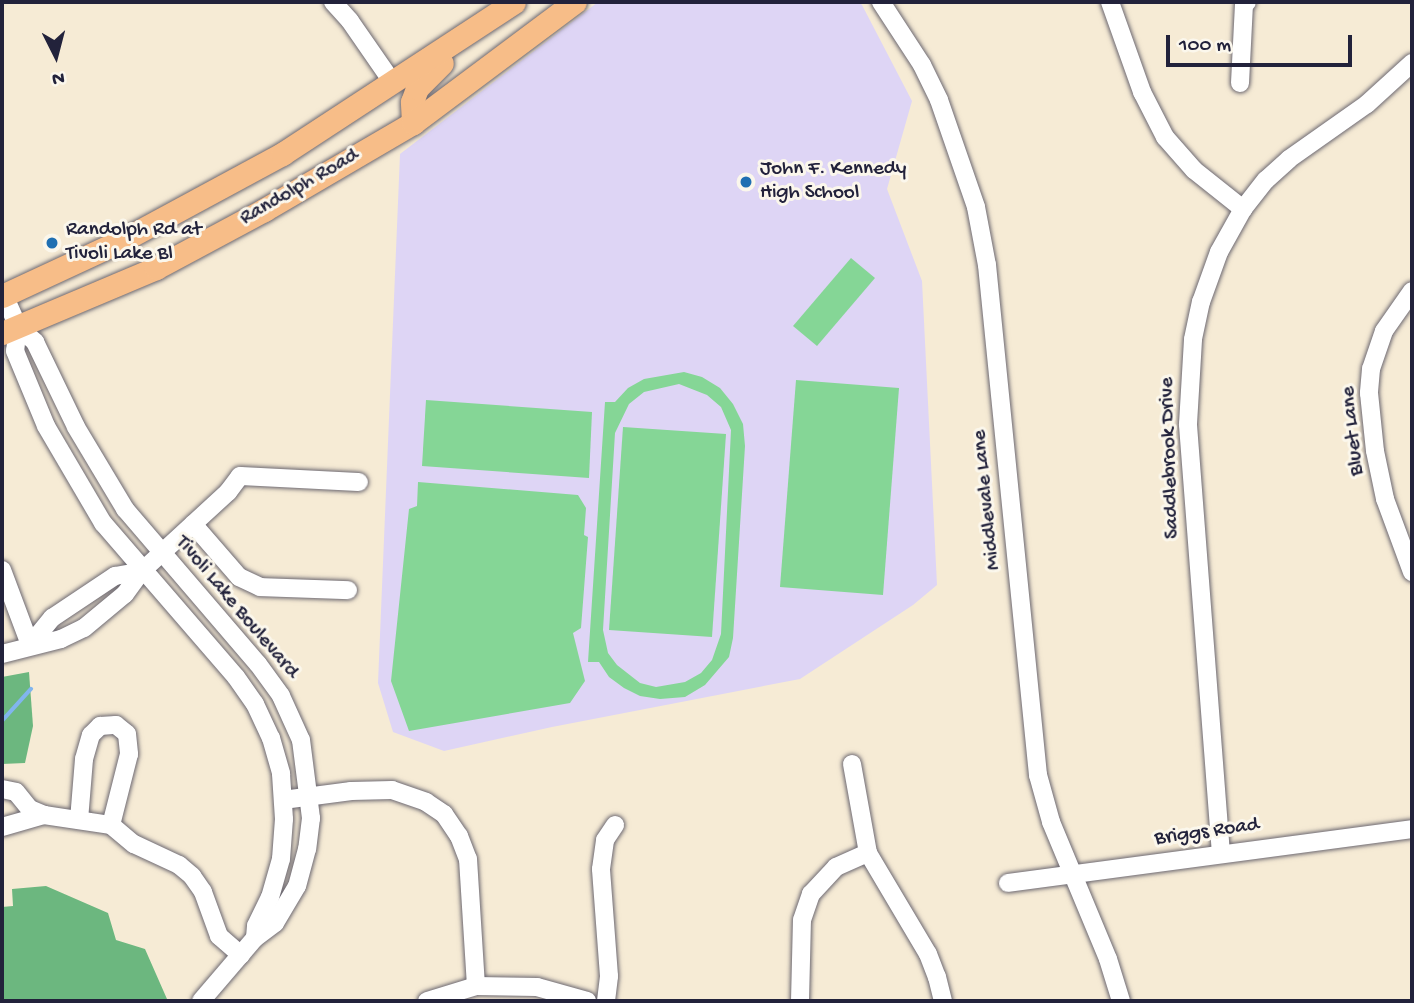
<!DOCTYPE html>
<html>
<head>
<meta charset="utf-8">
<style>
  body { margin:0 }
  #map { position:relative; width:1414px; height:1003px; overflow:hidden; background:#f6ebd5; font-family:"Gochi Hand",sans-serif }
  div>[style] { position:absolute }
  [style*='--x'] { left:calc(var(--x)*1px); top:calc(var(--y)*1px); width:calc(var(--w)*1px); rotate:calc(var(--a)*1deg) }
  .built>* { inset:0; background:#ded5f5 }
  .green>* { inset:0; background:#85d696 }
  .forest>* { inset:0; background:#6cb77f }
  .stream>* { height:3.5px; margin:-1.75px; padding:0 1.75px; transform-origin:1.75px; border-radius:1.75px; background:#81b5ee }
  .roads { filter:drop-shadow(0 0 2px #6c6871) drop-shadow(0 0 2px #6c6871) }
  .minor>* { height:18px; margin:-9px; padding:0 9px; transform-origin:9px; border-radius:9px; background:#fff }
  .major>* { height:23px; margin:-11.5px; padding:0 11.5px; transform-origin:11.5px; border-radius:11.5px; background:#f7bd88 }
  .dots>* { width:19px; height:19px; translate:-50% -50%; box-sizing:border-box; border:4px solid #fbf7ec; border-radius:50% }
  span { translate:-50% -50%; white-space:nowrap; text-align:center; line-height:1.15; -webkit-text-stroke:6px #fbf7ec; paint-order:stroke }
  .poi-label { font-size:21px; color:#22223b }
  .left { translate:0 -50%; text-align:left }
  .street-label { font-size:21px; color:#22223b }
  .frame { position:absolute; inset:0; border:4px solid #22223b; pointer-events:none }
  .north { position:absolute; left:21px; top:21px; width:70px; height:70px; -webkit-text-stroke:5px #fbf7ec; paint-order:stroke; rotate:174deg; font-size:19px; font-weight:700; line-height:28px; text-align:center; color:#22223b }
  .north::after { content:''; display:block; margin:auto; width:24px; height:32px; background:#22223b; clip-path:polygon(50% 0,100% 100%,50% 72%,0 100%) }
  .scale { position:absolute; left:1166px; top:35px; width:186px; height:32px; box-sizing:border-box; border:4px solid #22223b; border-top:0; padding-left:9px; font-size:21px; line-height:24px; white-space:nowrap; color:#22223b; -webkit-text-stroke:5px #fbf7ec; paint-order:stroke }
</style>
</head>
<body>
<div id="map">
  <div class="built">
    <i style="clip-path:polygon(598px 2px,859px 2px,862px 5px,912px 101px,887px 189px,922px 281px,937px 585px,913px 605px,800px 679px,552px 727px,444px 751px,393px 732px,378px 683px,400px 154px)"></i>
  </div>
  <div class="green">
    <i style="clip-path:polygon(851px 258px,875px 278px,817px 346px,793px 326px)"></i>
    <i style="clip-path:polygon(evenodd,684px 372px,702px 377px,720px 388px,733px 404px,743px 424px,745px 446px,733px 638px,729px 657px,705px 685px,685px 697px,660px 699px,640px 696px,624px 688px,609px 677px,599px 662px,588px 662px,605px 402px,615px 402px,628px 388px,644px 379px,684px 372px,679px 384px,707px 395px,721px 407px,731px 430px,721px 634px,712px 660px,701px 673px,685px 682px,656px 687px,640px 683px,617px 665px,608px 653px,603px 630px,615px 433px,629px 404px,644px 392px,679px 384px)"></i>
    <i style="clip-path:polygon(796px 380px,899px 388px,883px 595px,780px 587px)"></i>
    <i style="clip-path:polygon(426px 400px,592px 412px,589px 478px,422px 466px)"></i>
    <i style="clip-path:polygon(623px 427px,726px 434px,712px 637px,609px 630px)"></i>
    <i style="clip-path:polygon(418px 482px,578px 495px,586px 508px,584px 535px,588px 537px,581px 628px,573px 633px,585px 681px,570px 703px,409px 731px,391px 681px,409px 509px,417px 506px)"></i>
  </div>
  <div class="forest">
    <i style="clip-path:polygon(29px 672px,33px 726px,25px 763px,2px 764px,2px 677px)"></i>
    <i style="clip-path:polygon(46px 886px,108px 913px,116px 940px,145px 949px,167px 999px,165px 1001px,2px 1001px,2px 907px,13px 906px,12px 889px)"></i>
  </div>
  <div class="stream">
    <i style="--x:2;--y:721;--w:43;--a:-47.8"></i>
  </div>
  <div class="roads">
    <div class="minor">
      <i style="--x:333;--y:2;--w:25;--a:48"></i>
      <i style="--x:350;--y:21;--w:75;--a:55.3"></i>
      <i style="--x:881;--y:2;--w:75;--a:56.9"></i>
      <i style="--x:922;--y:65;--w:39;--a:64"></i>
      <i style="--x:939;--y:100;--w:113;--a:70.9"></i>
      <i style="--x:976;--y:207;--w:59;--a:79.3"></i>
      <i style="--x:987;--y:265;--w:513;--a:84.29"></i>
      <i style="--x:1038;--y:775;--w:49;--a:74.5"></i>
      <i style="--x:1051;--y:822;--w:148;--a:67.4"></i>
      <i style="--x:1108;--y:959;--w:44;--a:72.8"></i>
      <i style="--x:1110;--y:2;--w:96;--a:70.4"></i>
      <i style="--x:1142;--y:92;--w:51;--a:62.9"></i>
      <i style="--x:1165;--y:137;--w:44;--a:48.7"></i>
      <i style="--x:1194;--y:170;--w:63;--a:38.5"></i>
      <i style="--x:1240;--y:83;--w:78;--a:-87.1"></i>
      <i style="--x:1244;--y:5;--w:4;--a:-45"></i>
      <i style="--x:1412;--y:291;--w:49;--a:125"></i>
      <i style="--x:1384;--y:331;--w:40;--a:108.9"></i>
      <i style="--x:1371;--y:369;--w:24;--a:95"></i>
      <i style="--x:1369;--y:393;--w:58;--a:84.1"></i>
      <i style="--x:1375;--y:451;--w:49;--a:78.2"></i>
      <i style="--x:1385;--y:499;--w:78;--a:69.7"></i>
      <i style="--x:4;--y:295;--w:35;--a:66"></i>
      <i style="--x:18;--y:327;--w:23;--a:41"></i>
      <i style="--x:35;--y:342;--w:94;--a:64.2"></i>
      <i style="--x:76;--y:427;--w:96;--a:59.1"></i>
      <i style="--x:125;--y:509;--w:204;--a:49.4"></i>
      <i style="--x:258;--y:664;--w:39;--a:54"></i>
      <i style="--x:281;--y:696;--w:48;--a:65.6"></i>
      <i style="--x:301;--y:740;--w:79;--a:82.7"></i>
      <i style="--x:311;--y:818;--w:31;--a:97"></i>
      <i style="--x:307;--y:849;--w:38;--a:105"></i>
      <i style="--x:297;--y:886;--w:43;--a:120.7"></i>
      <i style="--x:275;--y:923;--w:25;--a:143"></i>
      <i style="--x:255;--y:938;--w:83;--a:130.6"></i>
      <i style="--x:18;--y:327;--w:24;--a:97"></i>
      <i style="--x:15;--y:351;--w:81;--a:67.5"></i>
      <i style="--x:46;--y:426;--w:113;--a:59.6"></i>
      <i style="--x:103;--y:523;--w:203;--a:49.2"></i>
      <i style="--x:236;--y:677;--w:33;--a:55"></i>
      <i style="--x:255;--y:704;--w:38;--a:65"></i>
      <i style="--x:271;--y:738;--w:37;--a:74"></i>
      <i style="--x:281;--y:774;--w:45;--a:86.2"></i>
      <i style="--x:284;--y:819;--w:40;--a:94.3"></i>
      <i style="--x:281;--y:859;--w:40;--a:106"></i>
      <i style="--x:270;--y:897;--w:32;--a:116"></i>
      <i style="--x:256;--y:926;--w:12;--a:95"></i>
      <i style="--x:193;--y:524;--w:70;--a:49"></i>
      <i style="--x:239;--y:577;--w:23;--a:25"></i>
      <i style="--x:260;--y:587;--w:88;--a:2"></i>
      <i style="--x:2;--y:570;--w:80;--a:69.5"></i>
      <i style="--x:30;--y:645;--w:35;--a:-51"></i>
      <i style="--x:52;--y:618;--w:76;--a:-33.7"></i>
      <i style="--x:115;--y:576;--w:27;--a:-10"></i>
      <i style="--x:2;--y:654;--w:61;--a:-14.3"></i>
      <i style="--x:61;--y:639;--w:25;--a:-26"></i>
      <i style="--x:84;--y:628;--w:53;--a:-39.7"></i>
      <i style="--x:125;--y:594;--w:29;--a:-54"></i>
      <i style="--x:142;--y:571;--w:117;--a:-42.6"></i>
      <i style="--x:228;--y:492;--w:20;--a:-53"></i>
      <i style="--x:240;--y:476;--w:119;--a:2.9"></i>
      <i style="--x:852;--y:764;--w:90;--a:79.8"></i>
      <i style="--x:868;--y:853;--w:117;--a:59.3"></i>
      <i style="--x:928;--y:954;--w:25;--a:69"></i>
      <i style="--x:937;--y:977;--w:25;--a:76"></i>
      <i style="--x:2;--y:789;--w:14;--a:12"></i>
      <i style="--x:16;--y:792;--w:22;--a:51"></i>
      <i style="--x:30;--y:809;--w:15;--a:23"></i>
      <i style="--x:283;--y:800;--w:69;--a:-7.5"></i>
      <i style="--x:351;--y:791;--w:41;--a:-1.4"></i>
      <i style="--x:392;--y:790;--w:36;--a:19"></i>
      <i style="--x:426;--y:802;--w:22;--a:34"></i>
      <i style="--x:444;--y:814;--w:27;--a:56"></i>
      <i style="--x:459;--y:836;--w:25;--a:69"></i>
      <i style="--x:468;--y:859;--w:127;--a:86.4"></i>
      <i style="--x:79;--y:820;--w:61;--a:-85.3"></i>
      <i style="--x:84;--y:759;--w:25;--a:-74"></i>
      <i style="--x:91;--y:735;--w:13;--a:-45"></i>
      <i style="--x:100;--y:726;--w:16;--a:-4"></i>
      <i style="--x:116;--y:725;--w:14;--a:39"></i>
      <i style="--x:127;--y:734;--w:20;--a:84"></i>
      <i style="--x:129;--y:754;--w:73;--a:104.2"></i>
      <i style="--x:2;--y:827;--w:44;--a:-15.9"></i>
      <i style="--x:44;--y:815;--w:68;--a:8.5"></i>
      <i style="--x:111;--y:825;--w:30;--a:40"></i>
      <i style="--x:134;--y:844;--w:50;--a:25"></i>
      <i style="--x:179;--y:865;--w:17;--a:40"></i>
      <i style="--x:192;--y:876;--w:19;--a:55"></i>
      <i style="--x:203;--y:892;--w:47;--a:70"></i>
      <i style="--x:219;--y:936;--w:29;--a:41"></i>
      <i style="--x:1221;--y:854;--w:431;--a:-94.4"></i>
      <i style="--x:1188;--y:424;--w:85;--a:-86.6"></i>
      <i style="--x:1193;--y:339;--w:38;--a:-78"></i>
      <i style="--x:1201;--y:302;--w:53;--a:-70.2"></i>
      <i style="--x:1219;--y:252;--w:49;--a:-60.8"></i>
      <i style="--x:1243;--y:209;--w:37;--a:-52"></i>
      <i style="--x:1266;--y:180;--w:31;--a:-42"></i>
      <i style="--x:1289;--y:159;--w:95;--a:-35.2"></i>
      <i style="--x:1367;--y:104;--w:61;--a:-42.3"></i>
      <i style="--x:1008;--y:883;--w:408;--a:-7.6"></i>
      <i style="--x:427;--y:1001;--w:51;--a:-17"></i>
      <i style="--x:476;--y:986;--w:61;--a:0.9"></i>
      <i style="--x:537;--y:987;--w:52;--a:15.6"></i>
      <i style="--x:606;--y:1001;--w:25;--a:-83"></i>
      <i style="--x:609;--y:976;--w:107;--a:-94.3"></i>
      <i style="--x:601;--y:869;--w:29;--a:-82"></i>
      <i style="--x:605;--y:840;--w:18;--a:-56"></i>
      <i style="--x:800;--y:1001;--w:81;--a:-88.6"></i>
      <i style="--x:802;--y:920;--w:28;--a:-71"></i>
      <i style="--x:811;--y:894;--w:37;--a:-47"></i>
      <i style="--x:836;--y:867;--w:35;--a:-24"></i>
    </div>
    <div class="major">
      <i style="--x:413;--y:123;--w:21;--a:-93"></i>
      <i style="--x:412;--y:102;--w:15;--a:-70"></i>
      <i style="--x:417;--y:88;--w:35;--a:-45"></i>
      <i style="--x:2;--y:296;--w:136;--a:-24.9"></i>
      <i style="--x:125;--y:239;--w:179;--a:-28.4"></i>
      <i style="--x:282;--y:154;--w:277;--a:-33.2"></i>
      <i style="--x:2;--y:333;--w:167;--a:-22.9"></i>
      <i style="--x:156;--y:268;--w:123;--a:-28.2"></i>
      <i style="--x:264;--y:210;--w:173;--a:-30.3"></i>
      <i style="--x:413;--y:123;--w:202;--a:-36.8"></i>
    </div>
  </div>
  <div class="dots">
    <i style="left:746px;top:182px;background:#1f6fb2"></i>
    <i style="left:52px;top:243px;background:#1f6fb2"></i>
  </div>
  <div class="poi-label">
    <span class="left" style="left:760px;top:182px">John F. Kennedy<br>High School</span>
    <span class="left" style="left:66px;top:243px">Randolph Rd at<br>Tivoli Lake Bl</span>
  </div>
  <div class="street-label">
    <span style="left:300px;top:188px;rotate:-30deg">Randolph Road</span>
    <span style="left:1354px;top:431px;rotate:-96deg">Bluet Lane</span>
    <span style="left:1171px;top:458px;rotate:-92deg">Saddlebrook Drive</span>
    <span style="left:988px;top:500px;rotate:-96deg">Middlevale Lane</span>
    <span style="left:236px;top:608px;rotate:50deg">Tivoli Lake Boulevard</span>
    <span style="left:1207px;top:833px;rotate:-8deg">Briggs Road</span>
  </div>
  <div class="frame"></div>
  <div class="north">N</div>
  <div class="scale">100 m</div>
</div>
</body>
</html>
